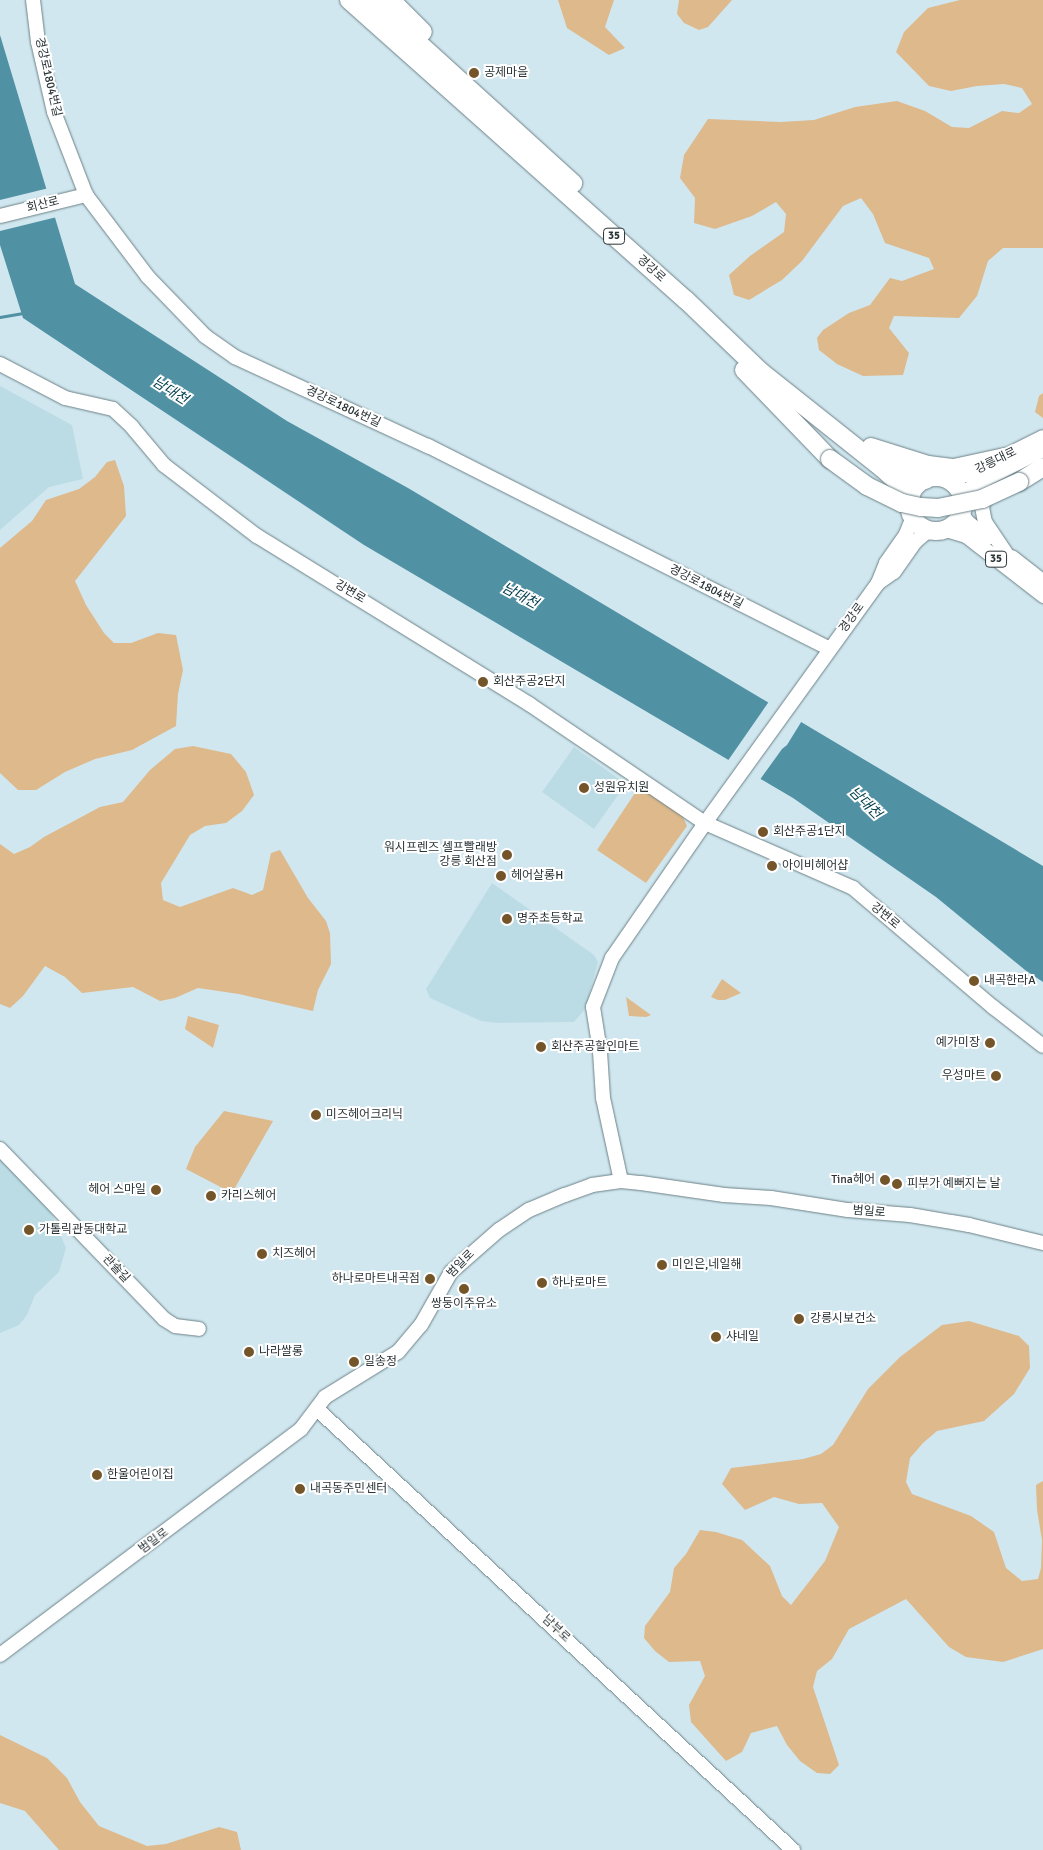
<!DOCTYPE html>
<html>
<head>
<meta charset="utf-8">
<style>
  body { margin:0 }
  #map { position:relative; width:1043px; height:1850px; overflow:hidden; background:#d1e7ef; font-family:Signika,"Noto Sans KR",sans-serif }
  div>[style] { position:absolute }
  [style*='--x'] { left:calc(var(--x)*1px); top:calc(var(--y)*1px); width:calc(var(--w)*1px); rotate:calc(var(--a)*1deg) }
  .built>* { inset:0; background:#bcdce5 }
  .green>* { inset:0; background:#ddb98c }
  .water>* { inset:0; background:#5191a4 }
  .pier>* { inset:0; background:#d1e7ef }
  .stream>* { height:2.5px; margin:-1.25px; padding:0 1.25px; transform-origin:1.25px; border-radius:1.25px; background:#5191a4 }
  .roads { filter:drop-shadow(0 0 1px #6c8187) drop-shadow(0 0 1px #6c8187) }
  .secondary>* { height:14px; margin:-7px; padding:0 7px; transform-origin:7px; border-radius:7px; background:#fff }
  .primary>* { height:15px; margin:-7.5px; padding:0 7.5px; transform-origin:7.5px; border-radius:7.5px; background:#fff }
  .highway>* { height:18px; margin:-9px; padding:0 9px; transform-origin:9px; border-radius:9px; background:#fff }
  .highway>.ring { margin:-9px; padding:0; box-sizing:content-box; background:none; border:18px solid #fff; border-radius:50% }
  .bridges { filter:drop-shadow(0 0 1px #6c8187) drop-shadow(0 0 1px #6c8187) }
  .highway-bridge>* { height:18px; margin:-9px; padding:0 9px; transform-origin:9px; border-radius:9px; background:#fff }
  .dots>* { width:14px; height:14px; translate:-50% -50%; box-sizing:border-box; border:2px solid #fff; border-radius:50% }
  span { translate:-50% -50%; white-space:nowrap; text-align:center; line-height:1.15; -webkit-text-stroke:4px #fff; paint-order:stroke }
  .shield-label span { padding:1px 4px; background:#fff; border:1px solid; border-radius:4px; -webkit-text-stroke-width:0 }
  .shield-label { font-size:11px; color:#2a3336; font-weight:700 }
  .poi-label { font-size:12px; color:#2a3336 }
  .left { translate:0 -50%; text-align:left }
  .right { translate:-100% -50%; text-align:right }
  .street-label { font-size:12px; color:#2a3336 }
  .water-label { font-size:14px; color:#044150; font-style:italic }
</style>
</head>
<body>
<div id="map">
  <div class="built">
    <i style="clip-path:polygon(0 386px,72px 425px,83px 479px,49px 487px,0 530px)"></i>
    <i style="clip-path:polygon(574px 747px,626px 784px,594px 829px,542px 792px)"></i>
    <i style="clip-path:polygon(492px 883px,594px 955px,598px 962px,585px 1009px,574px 1022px,497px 1023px,481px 1021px,430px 998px,426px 989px)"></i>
    <i style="clip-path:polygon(0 1159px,51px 1212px,66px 1248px,59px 1272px,35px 1295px,27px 1315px,19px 1325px,0 1333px)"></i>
  </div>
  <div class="green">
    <i style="clip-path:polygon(558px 0,614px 0,605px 27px,625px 48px,609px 55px,567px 28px)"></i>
    <i style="clip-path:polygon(679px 0,732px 0,708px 27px,699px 30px,684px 23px,677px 14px)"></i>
    <i style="clip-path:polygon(960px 0,1043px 0,1043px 248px,1003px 248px,988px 261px,977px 296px,959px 318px,894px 316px,889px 328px,909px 353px,903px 375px,863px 376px,837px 364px,819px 350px,817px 338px,823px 330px,849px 313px,870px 305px,890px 278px,902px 281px,934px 269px,929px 258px,885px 243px,873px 214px,861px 198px,843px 206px,802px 261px,782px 280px,749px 300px,734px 295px,729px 275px,750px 256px,784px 232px,786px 214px,776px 202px,752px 216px,715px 229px,694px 223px,695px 198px,680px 178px,684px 155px,708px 119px,781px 122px,814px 120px,855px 107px,897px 101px,925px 111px,952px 127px,969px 128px,1002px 111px,1019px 113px,1032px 104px,1022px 88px,1004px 84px,977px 86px,951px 91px,929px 86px,896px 52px,904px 32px,928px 8px)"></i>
    <i style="clip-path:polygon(1043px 393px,1043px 418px,1035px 412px,1039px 396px)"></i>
    <i style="clip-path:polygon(115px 460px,124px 486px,126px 516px,75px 581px,86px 605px,104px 633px,114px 643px,131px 643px,158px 633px,176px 635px,183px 670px,178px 694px,176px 726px,132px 750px,95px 759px,65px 772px,36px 790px,18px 790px,0 773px,0 548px,32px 521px,46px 500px,79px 489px,95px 477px,107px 462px)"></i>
    <i style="clip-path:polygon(193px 746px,231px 754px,246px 772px,254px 795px,242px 811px,226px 823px,205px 826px,190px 835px,161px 883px,163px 900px,180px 907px,233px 888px,252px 895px,263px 890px,271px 853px,280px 850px,308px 898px,326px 921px,330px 933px,331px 964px,318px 990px,313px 1011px,239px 994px,198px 988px,175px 998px,160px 1001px,133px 987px,82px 993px,65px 977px,45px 966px,23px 996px,10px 1008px,0 1004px,0 844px,14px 854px,30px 847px,44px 837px,100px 807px,123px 802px,150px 770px,175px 749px)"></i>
    <i style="clip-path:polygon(641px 784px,680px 810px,687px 826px,646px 883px,597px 850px)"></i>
    <i style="clip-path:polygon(722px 979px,741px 993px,725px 1000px,718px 1000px,711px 997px)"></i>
    <i style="clip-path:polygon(626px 997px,651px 1015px,646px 1017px,629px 1016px)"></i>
    <i style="clip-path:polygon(188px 1016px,219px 1025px,213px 1048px,185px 1029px)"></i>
    <i style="clip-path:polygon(224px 1111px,273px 1121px,232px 1193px,186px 1169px,195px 1147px)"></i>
    <i style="clip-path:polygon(969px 1321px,1019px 1336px,1029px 1346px,1030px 1368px,1014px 1394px,984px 1421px,937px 1431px,923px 1443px,910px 1458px,906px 1482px,912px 1494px,971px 1516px,994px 1532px,1006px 1568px,1022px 1581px,1038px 1579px,1041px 1568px,1042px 1540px,1037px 1510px,1036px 1485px,1043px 1481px,1043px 1649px,1003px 1662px,966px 1657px,949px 1647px,906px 1599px,849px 1629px,832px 1659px,817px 1671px,813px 1687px,839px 1765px,830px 1774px,817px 1773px,800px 1761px,787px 1745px,777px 1726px,751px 1733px,742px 1752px,726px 1761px,691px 1722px,689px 1705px,705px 1676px,700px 1661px,669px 1662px,655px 1651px,644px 1638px,645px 1626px,670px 1592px,674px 1568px,686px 1554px,700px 1530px,716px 1532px,742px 1540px,770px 1566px,782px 1596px,791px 1605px,825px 1561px,839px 1527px,822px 1503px,799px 1504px,774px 1497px,745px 1510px,722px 1484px,731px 1468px,803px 1459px,821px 1454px,833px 1445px,868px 1389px,900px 1357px,942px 1325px)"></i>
    <i style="clip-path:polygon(0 1735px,47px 1758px,67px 1778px,80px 1802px,99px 1826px,147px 1846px,166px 1844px,219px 1827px,237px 1832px,241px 1850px,59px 1850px,25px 1811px,0 1803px)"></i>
  </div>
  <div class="water">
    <i style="clip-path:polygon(0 35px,75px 284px,287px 421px,408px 488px,1043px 866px,1043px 982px,1025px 970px,936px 897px,793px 798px,364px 545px,23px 318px,0 245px)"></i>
  </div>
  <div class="pier">
    <i style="clip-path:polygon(49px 188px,57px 217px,0 231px,0 200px)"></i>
    <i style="clip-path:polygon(770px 700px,803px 719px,787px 745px,782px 749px,759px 781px,727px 762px)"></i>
  </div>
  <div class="stream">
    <i style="--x:0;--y:317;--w:23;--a:-10"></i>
  </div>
  <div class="roads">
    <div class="secondary">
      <i style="--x:33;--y:0;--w:42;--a:83.2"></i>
      <i style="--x:38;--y:42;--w:72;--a:77.1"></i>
      <i style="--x:54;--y:112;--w:89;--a:68.9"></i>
      <i style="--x:86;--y:195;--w:103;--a:52.9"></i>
      <i style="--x:148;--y:277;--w:82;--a:46"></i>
      <i style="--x:205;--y:336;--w:37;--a:35"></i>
      <i style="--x:235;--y:357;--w:213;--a:24.8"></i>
      <i style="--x:428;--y:446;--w:450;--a:26.8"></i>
      <i style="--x:0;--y:216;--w:89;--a:-13.7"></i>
      <i style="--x:0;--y:364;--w:73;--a:27.6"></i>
      <i style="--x:65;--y:398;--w:49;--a:12.9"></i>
      <i style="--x:113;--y:409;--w:26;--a:43"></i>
      <i style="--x:132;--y:427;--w:50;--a:49.9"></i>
      <i style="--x:164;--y:465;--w:117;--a:37.4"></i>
      <i style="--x:257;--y:536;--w:320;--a:31.7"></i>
      <i style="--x:529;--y:704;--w:212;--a:34.1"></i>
      <i style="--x:705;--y:823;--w:162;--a:23.7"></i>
      <i style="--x:853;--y:888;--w:184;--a:40.4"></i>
      <i style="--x:993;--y:1007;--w:63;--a:38"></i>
      <i style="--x:949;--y:481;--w:23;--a:-20"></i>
      <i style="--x:971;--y:473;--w:80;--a:-26.6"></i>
      <i style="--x:988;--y:491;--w:17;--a:111"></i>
      <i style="--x:982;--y:507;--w:15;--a:79"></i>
      <i style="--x:985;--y:522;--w:37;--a:56"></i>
      <i style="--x:961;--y:497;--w:16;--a:-43"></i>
      <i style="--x:973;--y:486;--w:79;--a:-27.2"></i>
      <i style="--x:878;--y:583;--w:19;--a:-35"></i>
      <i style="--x:894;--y:572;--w:37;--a:-55"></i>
      <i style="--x:915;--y:542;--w:18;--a:-41"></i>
      <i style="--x:0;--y:1149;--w:236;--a:46"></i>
      <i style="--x:164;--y:1319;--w:13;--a:32"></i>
      <i style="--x:175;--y:1326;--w:24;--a:7"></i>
      <i style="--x:621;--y:1181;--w:85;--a:-102.2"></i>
      <i style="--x:603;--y:1098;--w:47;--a:-93.7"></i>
      <i style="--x:600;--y:1051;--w:45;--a:-99"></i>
      <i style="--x:593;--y:1007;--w:53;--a:-68.8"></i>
      <i style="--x:612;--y:958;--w:164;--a:-55.4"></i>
      <i style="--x:705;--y:823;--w:296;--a:-54.2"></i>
      <i style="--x:878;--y:583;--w:22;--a:-68"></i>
      <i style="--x:886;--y:563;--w:35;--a:-55"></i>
      <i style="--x:906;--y:534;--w:18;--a:-68"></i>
      <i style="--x:317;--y:1409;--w:649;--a:42.81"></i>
      <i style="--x:0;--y:1655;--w:376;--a:-36.9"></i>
      <i style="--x:301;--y:1429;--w:40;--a:-53"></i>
      <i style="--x:325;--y:1397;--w:86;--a:-31.7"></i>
      <i style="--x:398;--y:1352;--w:35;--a:-50"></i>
      <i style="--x:421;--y:1325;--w:61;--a:-60.5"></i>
      <i style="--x:451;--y:1272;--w:64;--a:-41.2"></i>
      <i style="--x:499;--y:1230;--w:36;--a:-34"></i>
      <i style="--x:529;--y:1210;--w:39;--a:-23"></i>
      <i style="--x:565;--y:1195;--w:29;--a:-20"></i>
      <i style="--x:592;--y:1185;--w:29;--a:-8"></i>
      <i style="--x:621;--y:1181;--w:20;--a:6"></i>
      <i style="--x:641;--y:1183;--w:84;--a:8.2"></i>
      <i style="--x:724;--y:1195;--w:47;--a:3.7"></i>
      <i style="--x:771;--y:1198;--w:78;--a:8.9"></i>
      <i style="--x:848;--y:1210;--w:62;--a:4.6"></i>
      <i style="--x:910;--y:1215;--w:60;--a:9.6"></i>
      <i style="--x:969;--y:1225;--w:76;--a:13.7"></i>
    </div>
    <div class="primary">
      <i style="--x:961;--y:513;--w:9;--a:58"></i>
      <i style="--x:966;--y:521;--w:26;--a:40"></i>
      <i style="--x:946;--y:529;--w:21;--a:17"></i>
      <i style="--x:966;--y:535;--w:98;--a:37.9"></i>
      <i style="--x:1011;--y:557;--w:41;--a:38"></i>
    </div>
    <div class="highway">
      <i style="--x:349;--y:0;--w:451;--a:41.7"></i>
      <i style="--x:686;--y:300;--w:103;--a:43.8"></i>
      <i style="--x:760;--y:371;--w:156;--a:38.5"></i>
      <i style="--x:882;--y:468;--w:40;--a:43"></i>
      <i style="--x:371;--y:0;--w:273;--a:42.2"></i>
      <i style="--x:391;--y:0;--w:45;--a:45"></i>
      <i style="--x:744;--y:370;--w:124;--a:46"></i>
      <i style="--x:871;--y:447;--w:60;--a:17.5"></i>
      <i style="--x:928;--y:465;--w:26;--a:7"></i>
      <i style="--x:954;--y:468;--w:52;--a:-12.2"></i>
      <i style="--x:892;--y:464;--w:21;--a:35"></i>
      <i style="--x:909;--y:476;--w:17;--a:13"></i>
      <i class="ring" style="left:909px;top:477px;width:36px;height:36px"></i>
      <i style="--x:1019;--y:482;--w:28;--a:-32"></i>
    </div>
  </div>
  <div class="bridges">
    <div class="highway-bridge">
      <i style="--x:830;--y:459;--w:46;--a:36.1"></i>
      <i style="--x:867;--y:486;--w:39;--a:26"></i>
      <i style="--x:902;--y:503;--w:19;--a:12"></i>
      <i style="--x:921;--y:507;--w:17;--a:3"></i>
      <i style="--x:938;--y:508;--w:45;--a:-11.6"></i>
      <i style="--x:982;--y:499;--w:41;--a:-24.7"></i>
    </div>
  </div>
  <div class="dots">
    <i style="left:474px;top:73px;background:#74552a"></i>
    <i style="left:483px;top:682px;background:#74552a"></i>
    <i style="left:584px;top:788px;background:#74552a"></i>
    <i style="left:763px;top:832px;background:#74552a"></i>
    <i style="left:507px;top:855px;background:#74552a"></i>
    <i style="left:772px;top:866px;background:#74552a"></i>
    <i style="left:501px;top:876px;background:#74552a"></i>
    <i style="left:507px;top:919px;background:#74552a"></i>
    <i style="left:974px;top:981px;background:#74552a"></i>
    <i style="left:990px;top:1043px;background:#74552a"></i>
    <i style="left:541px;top:1047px;background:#74552a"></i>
    <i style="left:996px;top:1076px;background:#74552a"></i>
    <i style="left:316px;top:1115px;background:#74552a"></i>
    <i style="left:885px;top:1180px;background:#74552a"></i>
    <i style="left:897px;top:1184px;background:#74552a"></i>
    <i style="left:156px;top:1190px;background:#74552a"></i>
    <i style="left:211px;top:1196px;background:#74552a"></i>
    <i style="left:29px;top:1230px;background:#74552a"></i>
    <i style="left:262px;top:1254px;background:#74552a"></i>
    <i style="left:662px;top:1265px;background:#74552a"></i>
    <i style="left:430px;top:1279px;background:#74552a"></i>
    <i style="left:542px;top:1283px;background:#74552a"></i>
    <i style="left:464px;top:1289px;background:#74552a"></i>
    <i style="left:799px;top:1319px;background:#74552a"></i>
    <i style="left:716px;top:1337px;background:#74552a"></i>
    <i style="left:249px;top:1352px;background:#74552a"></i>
    <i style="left:354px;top:1362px;background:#74552a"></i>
    <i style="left:97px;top:1475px;background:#74552a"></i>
    <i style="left:300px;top:1489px;background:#74552a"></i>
  </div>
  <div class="shield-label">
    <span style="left:614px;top:236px">35</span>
    <span style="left:996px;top:559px">35</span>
  </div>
  <div class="poi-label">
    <span class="left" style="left:484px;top:73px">공제마을</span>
    <span class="left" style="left:493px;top:682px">회산주공2단지</span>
    <span class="left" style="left:594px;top:788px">성원유치원</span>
    <span class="left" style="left:773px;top:832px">회산주공1단지</span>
    <span class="right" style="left:497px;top:855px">워시프렌즈 셀프빨래방<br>강릉 회산점</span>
    <span class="left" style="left:782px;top:866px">아이비헤어샵</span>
    <span class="left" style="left:511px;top:876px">헤어살롱H</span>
    <span class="left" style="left:517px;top:919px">명주초등학교</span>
    <span class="left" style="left:984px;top:981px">내곡한라A</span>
    <span class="right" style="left:980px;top:1043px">예가미장</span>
    <span class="left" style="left:551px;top:1047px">회산주공할인마트</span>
    <span class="right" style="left:986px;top:1076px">우성마트</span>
    <span class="left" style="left:326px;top:1115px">미즈헤어크리닉</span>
    <span class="right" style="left:875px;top:1180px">Tina헤어</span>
    <span class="left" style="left:907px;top:1184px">피부가 예뻐지는 날</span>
    <span class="right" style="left:146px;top:1190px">헤어 스마일</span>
    <span class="left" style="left:221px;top:1196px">카리스헤어</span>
    <span class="left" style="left:39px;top:1230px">가톨릭관동대학교</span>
    <span class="left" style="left:272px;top:1254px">치즈헤어</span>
    <span class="left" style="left:672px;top:1265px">미인은,네일해</span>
    <span class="right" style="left:420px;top:1279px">하나로마트내곡점</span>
    <span class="left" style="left:552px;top:1283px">하나로마트</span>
    <span style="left:464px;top:1304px">쌍둥이주유소</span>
    <span class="left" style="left:810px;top:1319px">강릉시보건소</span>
    <span class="left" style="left:726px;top:1337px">샤네일</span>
    <span class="left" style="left:259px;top:1352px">나라쌀롱</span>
    <span class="left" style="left:364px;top:1362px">일송정</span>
    <span class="left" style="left:107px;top:1475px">한울어린이집</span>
    <span class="left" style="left:310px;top:1489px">내곡동주민센터</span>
  </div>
  <div class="street-label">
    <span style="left:48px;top:77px;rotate:77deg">경강로1804번길</span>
    <span style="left:43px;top:205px;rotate:-14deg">회산로</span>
    <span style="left:651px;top:269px;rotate:42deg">경강로</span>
    <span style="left:343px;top:407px;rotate:25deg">경강로1804번길</span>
    <span style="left:996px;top:461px;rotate:-26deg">강릉대로</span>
    <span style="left:706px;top:587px;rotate:27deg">경강로1804번길</span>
    <span style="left:350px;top:592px;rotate:31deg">강변로</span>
    <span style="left:852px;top:618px;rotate:-54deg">경강로</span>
    <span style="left:885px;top:916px;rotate:40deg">강변로</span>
    <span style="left:869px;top:1212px;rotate:5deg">범일로</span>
    <span style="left:461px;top:1264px;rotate:-45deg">범일로</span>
    <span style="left:116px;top:1269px;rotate:46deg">관솔길</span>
    <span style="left:154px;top:1541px;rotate:-37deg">범일로</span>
    <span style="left:556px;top:1629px;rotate:43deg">남부로</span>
  </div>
  <div class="water-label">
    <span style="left:170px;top:391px;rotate:32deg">남대천</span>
    <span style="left:520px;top:596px;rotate:28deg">남대천</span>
    <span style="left:865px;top:803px;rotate:45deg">남대천</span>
  </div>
</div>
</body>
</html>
